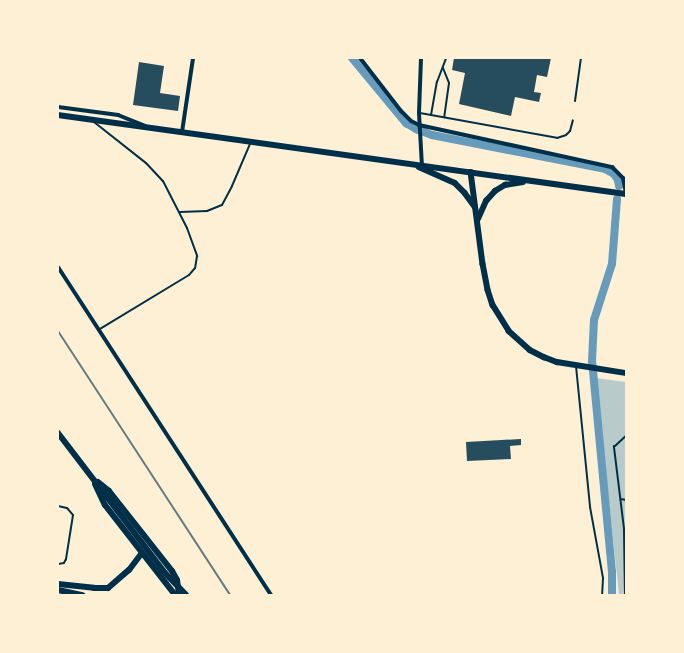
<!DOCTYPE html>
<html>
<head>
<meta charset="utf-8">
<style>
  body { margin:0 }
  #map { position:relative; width:684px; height:653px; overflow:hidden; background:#fdf0d5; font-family:"Roboto Serif",serif }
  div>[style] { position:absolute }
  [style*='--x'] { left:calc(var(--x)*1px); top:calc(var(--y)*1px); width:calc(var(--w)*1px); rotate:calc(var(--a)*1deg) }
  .green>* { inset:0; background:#b9caca }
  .canal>* { height:8px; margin:-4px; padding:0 4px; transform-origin:4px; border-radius:4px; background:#669bbc }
  .building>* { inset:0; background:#264d5e }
  .path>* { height:1.5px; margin:-0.75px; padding:0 0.75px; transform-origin:0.75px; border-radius:0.75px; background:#003049 }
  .service>* { height:2px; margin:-1px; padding:0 1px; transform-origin:1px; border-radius:1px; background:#003049 }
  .minor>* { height:4px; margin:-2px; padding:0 2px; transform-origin:2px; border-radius:2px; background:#003049 }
  .secondary>* { height:5.5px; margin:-2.75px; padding:0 2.75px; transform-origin:2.75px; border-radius:2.75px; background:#003049 }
  .primary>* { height:6px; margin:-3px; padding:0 3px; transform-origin:3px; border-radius:3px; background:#003049 }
  .rail>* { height:2px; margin:-1px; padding:0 1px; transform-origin:1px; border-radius:1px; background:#657d81 }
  span { translate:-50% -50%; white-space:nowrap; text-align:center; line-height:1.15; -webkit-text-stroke:3.5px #fdf0d5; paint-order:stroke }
  .frame { position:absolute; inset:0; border:59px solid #fdf0d5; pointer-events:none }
</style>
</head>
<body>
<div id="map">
  <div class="green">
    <i style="clip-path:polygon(596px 378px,626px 382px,626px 595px,619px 595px)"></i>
  </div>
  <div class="canal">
    <i style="--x:352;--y:58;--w:85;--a:50.3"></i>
    <i style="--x:406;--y:123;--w:12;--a:31"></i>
    <i style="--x:416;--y:129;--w:17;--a:21"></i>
    <i style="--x:432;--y:135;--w:176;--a:11.1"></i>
    <i style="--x:605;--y:169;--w:10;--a:29"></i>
    <i style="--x:614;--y:174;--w:7;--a:56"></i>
    <i style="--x:618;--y:180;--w:6;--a:81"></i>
    <i style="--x:612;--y:595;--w:23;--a:-90"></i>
    <i style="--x:612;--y:572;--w:212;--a:-95.4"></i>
    <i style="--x:592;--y:361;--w:41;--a:-87.2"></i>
    <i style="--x:594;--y:320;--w:59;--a:-72.2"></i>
    <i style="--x:612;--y:264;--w:65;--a:-85.6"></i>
  </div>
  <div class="building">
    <i style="clip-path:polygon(454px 58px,551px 58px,547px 77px,537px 75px,534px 92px,541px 93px,539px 102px,515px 97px,511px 116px,459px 104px,465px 73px,452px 70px)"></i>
    <i style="clip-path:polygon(139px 62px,164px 66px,160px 93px,180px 96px,178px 111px,133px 105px)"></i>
    <i style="clip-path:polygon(521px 439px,521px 445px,510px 446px,511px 459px,467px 461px,466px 442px)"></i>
  </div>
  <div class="path">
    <i style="--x:621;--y:499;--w:5;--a:11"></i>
    <i style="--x:625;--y:595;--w:66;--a:-90.9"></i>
    <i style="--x:624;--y:529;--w:83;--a:-97"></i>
    <i style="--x:614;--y:447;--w:16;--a:-43"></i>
  </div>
  <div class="service">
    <i style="--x:443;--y:68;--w:16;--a:68"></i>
    <i style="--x:449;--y:83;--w:34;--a:98"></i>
    <i style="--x:575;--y:101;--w:43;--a:-82.1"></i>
    <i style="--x:420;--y:113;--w:139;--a:10.3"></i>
    <i style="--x:557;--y:138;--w:9;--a:-18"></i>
    <i style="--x:566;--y:135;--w:6;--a:-45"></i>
    <i style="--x:570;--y:131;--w:11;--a:-75"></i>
    <i style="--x:431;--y:115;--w:34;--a:-80"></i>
    <i style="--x:437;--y:82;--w:26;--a:-69"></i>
    <i style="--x:94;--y:122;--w:66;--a:38.3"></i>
    <i style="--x:146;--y:163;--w:25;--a:47"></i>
    <i style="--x:163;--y:181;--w:53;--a:62.9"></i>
    <i style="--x:187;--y:228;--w:30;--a:70"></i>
    <i style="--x:197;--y:256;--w:12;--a:99"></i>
    <i style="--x:195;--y:268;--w:9;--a:131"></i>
    <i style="--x:189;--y:275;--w:104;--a:148.8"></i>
    <i style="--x:180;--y:212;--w:27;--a:-2"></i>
    <i style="--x:207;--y:211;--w:16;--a:-22"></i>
    <i style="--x:222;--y:205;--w:21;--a:-62"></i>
    <i style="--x:232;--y:186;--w:46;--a:-66.8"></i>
    <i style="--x:576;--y:366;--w:142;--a:84.3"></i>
    <i style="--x:590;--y:507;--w:72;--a:79.6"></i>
    <i style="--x:603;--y:578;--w:17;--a:93"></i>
    <i style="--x:58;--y:506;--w:9;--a:13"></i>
    <i style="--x:67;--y:508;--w:9;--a:49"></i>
    <i style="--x:73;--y:515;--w:45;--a:99"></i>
    <i style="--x:66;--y:559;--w:4;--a:117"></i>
    <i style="--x:64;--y:563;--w:6;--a:171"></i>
  </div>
  <div class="minor">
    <i style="--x:360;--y:58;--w:67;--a:52.3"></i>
    <i style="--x:401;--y:111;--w:14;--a:45"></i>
    <i style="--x:411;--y:121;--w:9;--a:27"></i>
    <i style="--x:419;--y:125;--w:198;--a:12.3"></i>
    <i style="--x:612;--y:167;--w:16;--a:45"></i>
    <i style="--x:623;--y:178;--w:16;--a:79"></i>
    <i style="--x:421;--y:58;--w:55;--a:92.1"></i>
    <i style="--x:419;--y:113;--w:53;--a:86.8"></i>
    <i style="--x:58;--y:107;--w:61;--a:7.6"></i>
    <i style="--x:118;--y:115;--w:29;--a:22"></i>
    <i style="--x:182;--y:132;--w:75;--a:-81.5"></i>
    <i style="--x:58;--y:267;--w:391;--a:57"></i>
  </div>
  <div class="secondary">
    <i style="--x:58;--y:115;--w:573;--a:7.92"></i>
    <i style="--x:419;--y:167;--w:39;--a:24"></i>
    <i style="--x:455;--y:183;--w:14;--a:45"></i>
    <i style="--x:465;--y:193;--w:17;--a:54"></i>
    <i style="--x:471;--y:172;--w:93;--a:82.6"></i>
    <i style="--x:483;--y:264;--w:26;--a:79"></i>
    <i style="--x:488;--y:290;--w:16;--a:72"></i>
    <i style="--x:493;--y:305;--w:31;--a:58"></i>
    <i style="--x:509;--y:331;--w:28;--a:42"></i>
    <i style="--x:530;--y:350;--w:16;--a:27"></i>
    <i style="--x:544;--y:357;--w:14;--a:21"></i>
    <i style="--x:557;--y:362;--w:70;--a:9.1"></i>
    <i style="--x:478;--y:219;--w:20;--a:-66"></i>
    <i style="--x:486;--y:201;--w:13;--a:-48"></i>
    <i style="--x:495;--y:191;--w:12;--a:-31"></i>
    <i style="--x:505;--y:185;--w:18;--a:-9"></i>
  </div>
  <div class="primary">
    <i style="--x:58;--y:433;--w:176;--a:52.6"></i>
    <i style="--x:165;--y:573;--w:30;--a:46"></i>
    <i style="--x:98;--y:482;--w:14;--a:39"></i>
    <i style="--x:109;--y:491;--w:102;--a:51.8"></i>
    <i style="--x:172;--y:571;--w:10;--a:61"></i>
    <i style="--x:177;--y:580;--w:15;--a:82"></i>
    <i style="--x:95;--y:484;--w:23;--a:65"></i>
    <i style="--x:105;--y:505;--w:114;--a:52.1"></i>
    <i style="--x:58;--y:584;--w:36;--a:6"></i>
    <i style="--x:94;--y:588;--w:14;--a:0"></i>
    <i style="--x:108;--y:588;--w:28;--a:-41"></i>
    <i style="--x:129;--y:570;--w:21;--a:-53"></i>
    <i style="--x:58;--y:590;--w:25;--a:12"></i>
  </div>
  <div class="rail">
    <i style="--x:58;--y:331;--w:315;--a:56.9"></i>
  </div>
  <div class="frame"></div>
</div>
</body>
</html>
